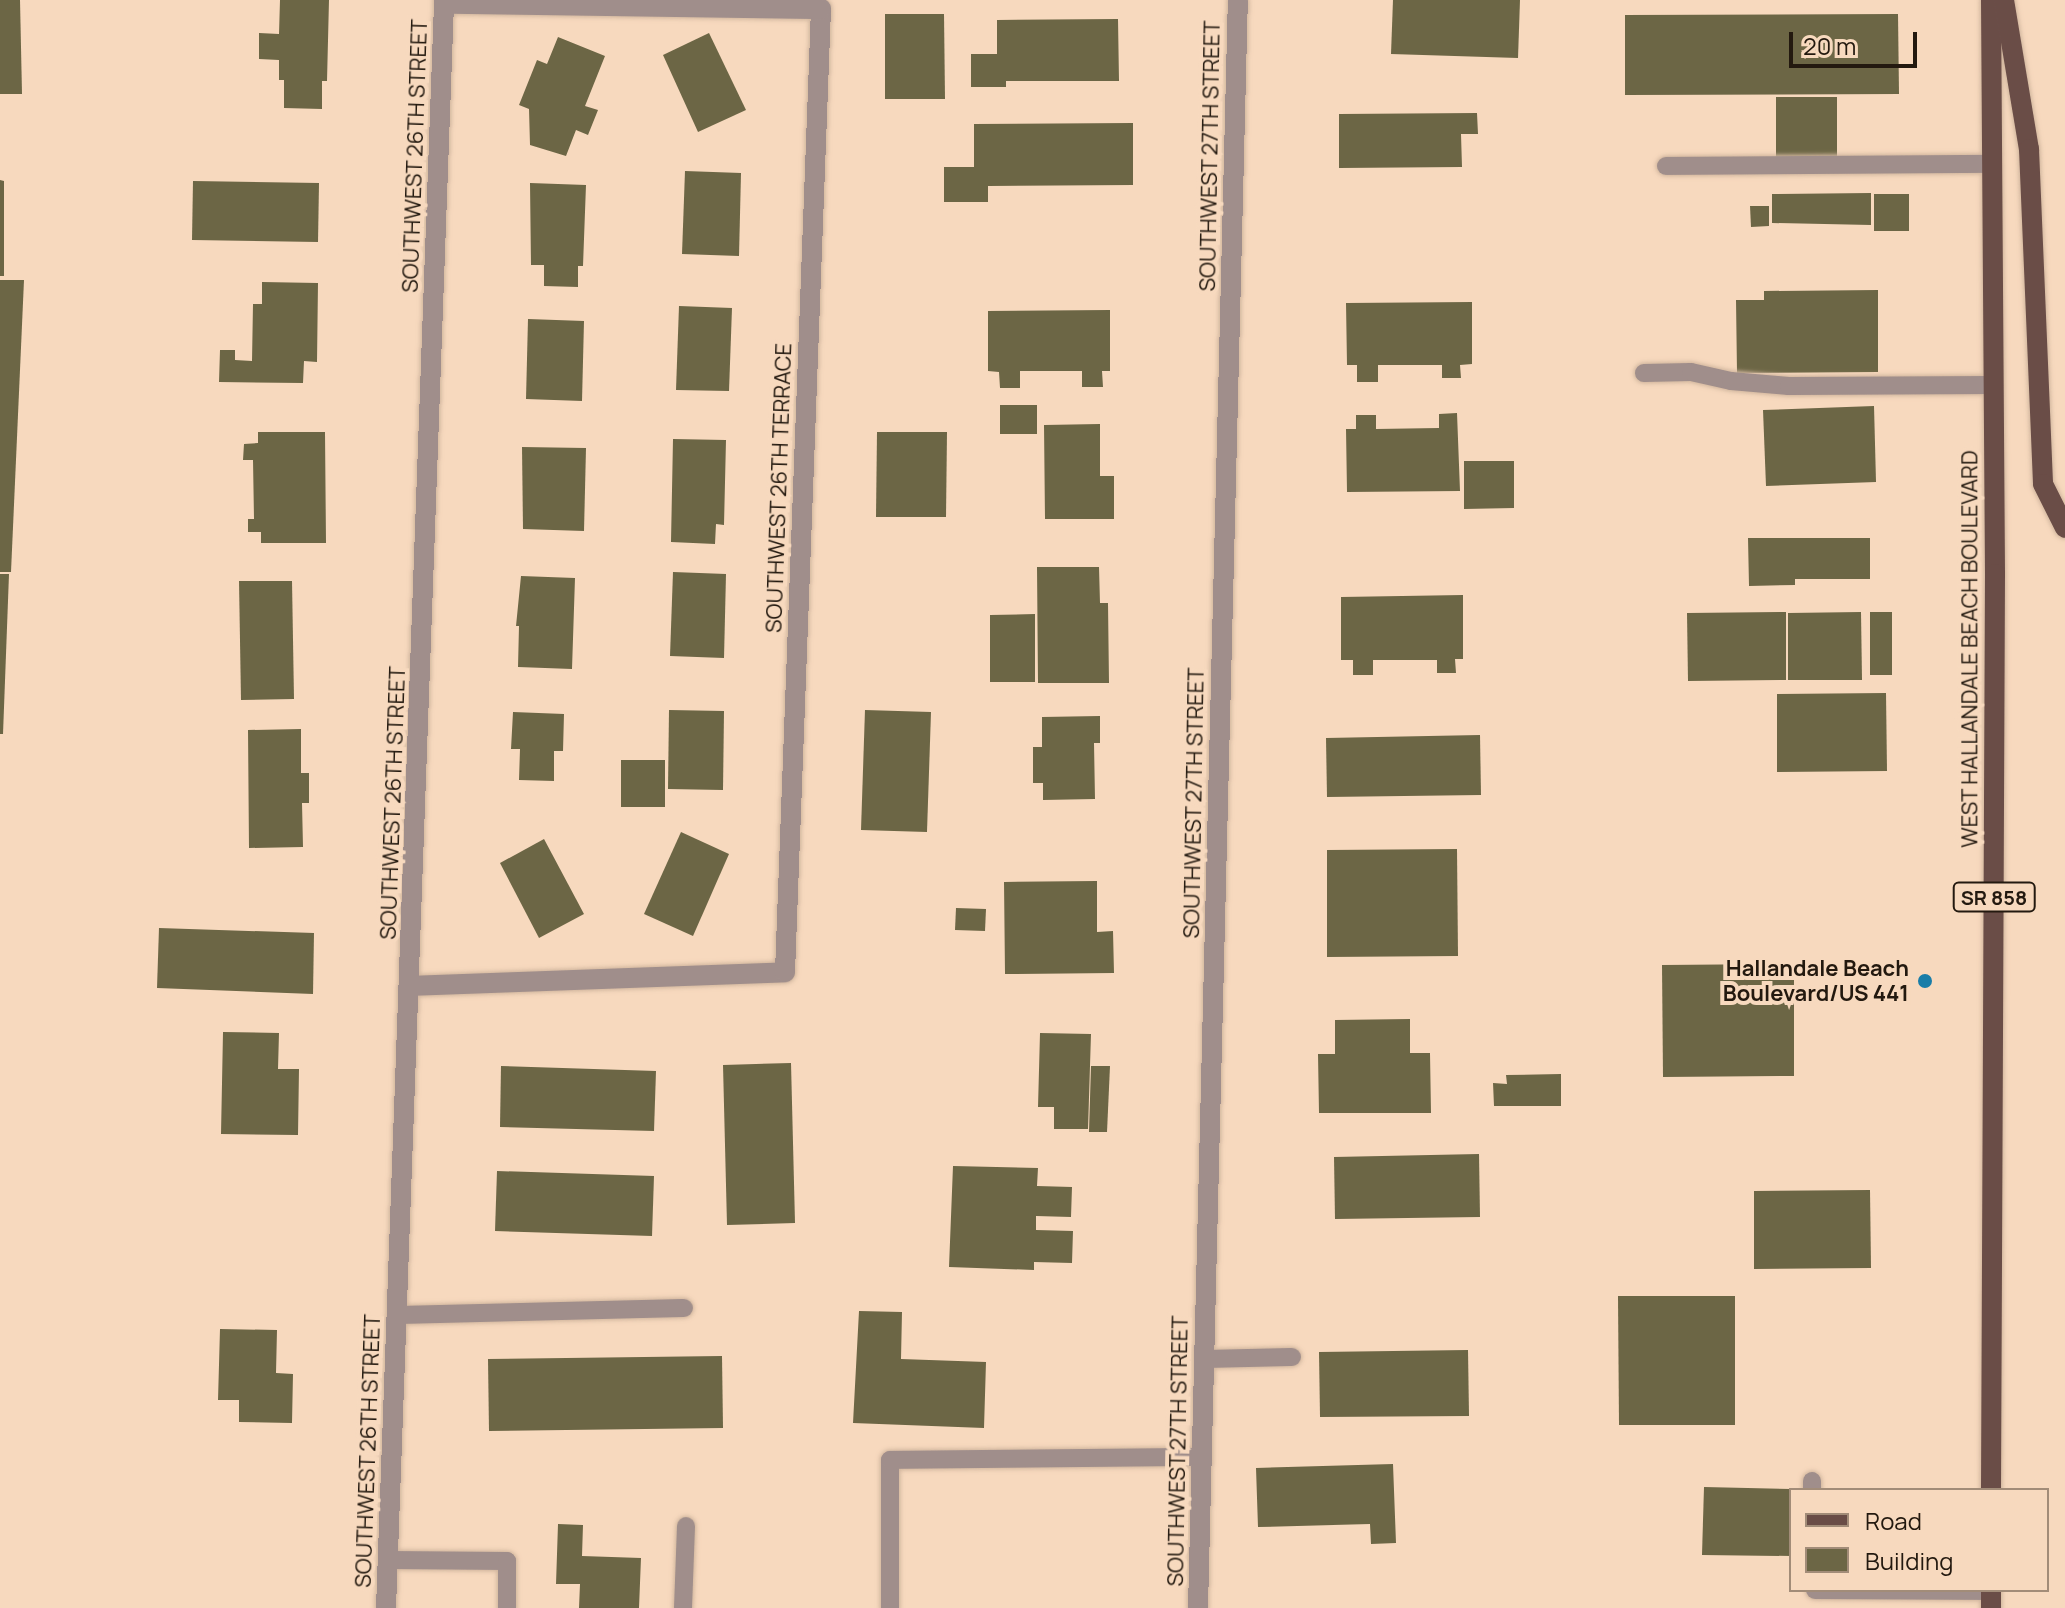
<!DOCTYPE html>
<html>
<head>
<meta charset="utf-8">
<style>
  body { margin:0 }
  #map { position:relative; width:2065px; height:1608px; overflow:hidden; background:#f7d9be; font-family:Manrope,sans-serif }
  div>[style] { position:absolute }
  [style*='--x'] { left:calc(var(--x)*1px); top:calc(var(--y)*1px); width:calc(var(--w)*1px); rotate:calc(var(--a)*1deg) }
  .building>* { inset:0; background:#6c6645 }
  .roads { filter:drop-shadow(0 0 2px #d1b69e) drop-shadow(0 0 2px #d1b69e) }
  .service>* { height:18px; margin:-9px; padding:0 9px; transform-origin:9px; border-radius:9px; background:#a08e8b }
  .minor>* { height:20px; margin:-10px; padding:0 10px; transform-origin:10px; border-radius:10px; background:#a08e8b }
  .primary>* { height:20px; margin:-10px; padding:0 10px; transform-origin:10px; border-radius:10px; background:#6a4d47 }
  .dots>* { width:22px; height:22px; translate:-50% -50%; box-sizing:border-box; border:4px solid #f7d9be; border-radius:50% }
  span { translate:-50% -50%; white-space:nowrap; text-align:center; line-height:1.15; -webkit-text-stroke:8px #f7d9be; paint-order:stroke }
  .shield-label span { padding:2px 6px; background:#f7d9be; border:2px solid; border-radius:6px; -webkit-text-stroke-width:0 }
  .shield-label { font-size:20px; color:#23190f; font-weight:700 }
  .street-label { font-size:22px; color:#23190f }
  .poi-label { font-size:22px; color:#23190f; font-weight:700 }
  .right { translate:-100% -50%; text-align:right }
  .legend { position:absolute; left:1789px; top:1488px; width:260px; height:104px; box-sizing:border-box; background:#f7d9be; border:2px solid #a28c78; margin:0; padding:10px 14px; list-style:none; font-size:24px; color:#23190f }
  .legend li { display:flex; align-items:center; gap:16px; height:40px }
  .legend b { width:40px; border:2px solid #a28c78 }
  .scale { position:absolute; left:1789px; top:32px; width:128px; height:36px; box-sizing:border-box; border:4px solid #23190f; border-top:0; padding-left:10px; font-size:24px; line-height:28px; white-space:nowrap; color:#23190f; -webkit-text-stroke:6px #f7d9be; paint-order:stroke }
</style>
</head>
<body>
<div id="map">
  <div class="building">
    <i style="clip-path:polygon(0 0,20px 0,22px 94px,0 94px)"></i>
    <i style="clip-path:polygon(280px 0,329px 0,327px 81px,322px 81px,322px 109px,284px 108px,284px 80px,279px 80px,279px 60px,259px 59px,259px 33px,279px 34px)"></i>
    <i style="clip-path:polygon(1393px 0,1520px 0,1518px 58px,1391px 54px)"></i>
    <i style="clip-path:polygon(885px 14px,944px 14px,945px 99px,885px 99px)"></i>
    <i style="clip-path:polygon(1898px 14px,1899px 94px,1625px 95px,1625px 15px)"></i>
    <i style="clip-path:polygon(1118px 19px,1119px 81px,1006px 81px,1006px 87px,971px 87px,971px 54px,997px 54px,997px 20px)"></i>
    <i style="clip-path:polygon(709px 33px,746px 110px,698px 132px,663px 55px)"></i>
    <i style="clip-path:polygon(558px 37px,605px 56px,585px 106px,598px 110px,588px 135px,576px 130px,566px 156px,530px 145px,529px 109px,519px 105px,537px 60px,547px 64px)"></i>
    <i style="clip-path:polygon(1776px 97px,1837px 97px,1837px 158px,1776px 158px)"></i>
    <i style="clip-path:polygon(1477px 113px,1478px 134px,1461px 134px,1462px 167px,1339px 168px,1339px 114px)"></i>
    <i style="clip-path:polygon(1133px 123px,1133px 185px,988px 186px,988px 202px,944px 202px,944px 167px,974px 167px,974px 124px)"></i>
    <i style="clip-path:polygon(685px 171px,741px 173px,739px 256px,682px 254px)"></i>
    <i style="clip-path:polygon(0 180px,4px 181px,4px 276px,0 276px)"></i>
    <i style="clip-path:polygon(193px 181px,319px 183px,318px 242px,192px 240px)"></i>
    <i style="clip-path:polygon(530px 183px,586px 185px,583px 266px,578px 266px,578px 287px,544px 286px,544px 265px,531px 265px)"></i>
    <i style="clip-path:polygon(1871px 193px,1871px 225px,1772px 223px,1772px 194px)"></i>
    <i style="clip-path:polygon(1874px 194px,1909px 194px,1909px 231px,1874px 231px)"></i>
    <i style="clip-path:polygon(1750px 206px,1769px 206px,1769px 226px,1751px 227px)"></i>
    <i style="clip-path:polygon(0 280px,24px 280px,11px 572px,0 572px)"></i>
    <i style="clip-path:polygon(262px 282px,318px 283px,317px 362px,304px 361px,303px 383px,219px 382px,220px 350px,235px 350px,235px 360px,252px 361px,253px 304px,262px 304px)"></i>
    <i style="clip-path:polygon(1878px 290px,1878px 372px,1737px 373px,1736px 300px,1764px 300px,1764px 291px)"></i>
    <i style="clip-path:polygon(1472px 302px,1472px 364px,1460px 365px,1461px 378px,1442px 378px,1442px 365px,1378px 365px,1378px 382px,1357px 382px,1357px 365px,1347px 365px,1346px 303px)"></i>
    <i style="clip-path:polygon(679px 306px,732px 308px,729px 391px,676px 390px)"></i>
    <i style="clip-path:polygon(1110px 310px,1110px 371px,1102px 371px,1103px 387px,1082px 387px,1082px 371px,1020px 371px,1020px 388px,1000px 388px,999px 372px,988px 371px,988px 311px)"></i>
    <i style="clip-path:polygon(528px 319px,584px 321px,582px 401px,526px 399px)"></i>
    <i style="clip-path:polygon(1000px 405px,1037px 405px,1037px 434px,1000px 434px)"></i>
    <i style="clip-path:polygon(1874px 406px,1876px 482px,1766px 486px,1763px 410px)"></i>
    <i style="clip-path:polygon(1457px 413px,1460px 491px,1347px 492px,1346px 429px,1356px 429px,1356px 415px,1376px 415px,1376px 429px,1439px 428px,1439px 414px)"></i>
    <i style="clip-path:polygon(1100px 424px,1100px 476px,1114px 476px,1114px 519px,1045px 519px,1044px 425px)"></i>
    <i style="clip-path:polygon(258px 432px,325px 432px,326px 543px,261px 543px,261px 532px,248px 532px,248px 519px,254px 519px,253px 460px,243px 460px,244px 444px,258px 443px)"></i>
    <i style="clip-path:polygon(877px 432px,947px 432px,946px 517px,876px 517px)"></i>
    <i style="clip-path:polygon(673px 439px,726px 440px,724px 525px,716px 524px,715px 544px,671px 542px)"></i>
    <i style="clip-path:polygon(522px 447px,586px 448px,584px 531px,523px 529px)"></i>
    <i style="clip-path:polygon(1464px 461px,1514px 461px,1514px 508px,1464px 509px)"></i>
    <i style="clip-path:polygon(1748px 538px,1870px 538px,1870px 579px,1795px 579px,1795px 585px,1749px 586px)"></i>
    <i style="clip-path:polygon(1037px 567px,1099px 567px,1100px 603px,1108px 603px,1109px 683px,1038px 683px)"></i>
    <i style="clip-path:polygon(673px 572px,726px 574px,724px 658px,670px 656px)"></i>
    <i style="clip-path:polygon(0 574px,9px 574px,3px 734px,0 734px)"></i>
    <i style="clip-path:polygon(521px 576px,575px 578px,572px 669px,518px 667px,519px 626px,516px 626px)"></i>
    <i style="clip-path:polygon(239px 581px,292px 581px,294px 699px,241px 700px)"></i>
    <i style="clip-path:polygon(1463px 595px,1463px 659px,1455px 659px,1456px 673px,1437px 673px,1437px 660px,1373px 660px,1373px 675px,1353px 675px,1353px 660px,1341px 660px,1341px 597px)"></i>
    <i style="clip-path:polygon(1786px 612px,1786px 680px,1688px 681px,1687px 613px)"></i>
    <i style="clip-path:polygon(1861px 612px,1862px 680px,1788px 680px,1788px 613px)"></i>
    <i style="clip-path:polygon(1870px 612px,1892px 612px,1892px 675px,1870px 675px)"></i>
    <i style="clip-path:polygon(1035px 614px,1035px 682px,990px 682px,990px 615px)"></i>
    <i style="clip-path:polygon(1886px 693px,1887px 771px,1777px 772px,1777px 694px)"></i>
    <i style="clip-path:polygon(669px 710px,724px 711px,723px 790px,668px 789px)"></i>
    <i style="clip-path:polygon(865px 710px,931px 712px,927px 832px,861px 830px)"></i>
    <i style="clip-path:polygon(513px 712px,564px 714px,563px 751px,554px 751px,554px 781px,519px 780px,520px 749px,511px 749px)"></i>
    <i style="clip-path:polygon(1100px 716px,1100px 743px,1094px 743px,1095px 799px,1043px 800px,1043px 783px,1033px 783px,1033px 747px,1042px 747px,1042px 717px)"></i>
    <i style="clip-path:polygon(301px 729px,301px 773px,309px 773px,309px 803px,302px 803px,303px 847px,249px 848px,248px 730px)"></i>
    <i style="clip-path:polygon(1480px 735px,1481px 795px,1327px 797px,1326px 738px)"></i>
    <i style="clip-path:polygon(621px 760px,665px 760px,665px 807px,621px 807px)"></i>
    <i style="clip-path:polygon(681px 832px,729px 854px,693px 936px,644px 914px)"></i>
    <i style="clip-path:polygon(544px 839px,584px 914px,539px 938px,500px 863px)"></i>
    <i style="clip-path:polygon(1457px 849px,1458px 956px,1327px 957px,1327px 850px)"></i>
    <i style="clip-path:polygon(1097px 881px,1097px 932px,1113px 931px,1114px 973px,1005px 974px,1004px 882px)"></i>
    <i style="clip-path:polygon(956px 908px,986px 909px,985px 931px,955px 930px)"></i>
    <i style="clip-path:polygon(159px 928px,314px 933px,313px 994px,157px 988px)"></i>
    <i style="clip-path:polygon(1794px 964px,1794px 1076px,1663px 1077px,1662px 965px)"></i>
    <i style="clip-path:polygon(1410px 1019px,1410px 1053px,1430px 1053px,1431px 1113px,1319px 1113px,1318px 1054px,1335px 1054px,1335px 1020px)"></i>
    <i style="clip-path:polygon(223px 1032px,279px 1033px,278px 1069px,299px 1069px,298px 1135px,221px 1134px)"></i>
    <i style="clip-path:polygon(1040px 1033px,1091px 1034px,1088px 1129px,1054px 1129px,1054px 1107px,1038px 1107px)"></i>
    <i style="clip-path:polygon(791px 1063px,795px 1223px,727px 1225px,723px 1065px)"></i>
    <i style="clip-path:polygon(501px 1066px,656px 1071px,654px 1131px,500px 1127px)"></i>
    <i style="clip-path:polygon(1091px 1066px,1110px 1066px,1107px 1132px,1089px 1132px)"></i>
    <i style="clip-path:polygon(1561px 1074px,1561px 1106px,1494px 1106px,1493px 1083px,1507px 1084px,1506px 1075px)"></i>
    <i style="clip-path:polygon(1479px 1154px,1480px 1217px,1335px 1219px,1334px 1157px)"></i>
    <i style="clip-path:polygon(953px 1166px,1038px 1168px,1037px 1186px,1072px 1187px,1071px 1217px,1036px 1216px,1036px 1230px,1073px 1231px,1072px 1263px,1034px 1262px,1034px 1270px,949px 1267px)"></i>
    <i style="clip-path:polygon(497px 1171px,654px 1176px,652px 1236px,495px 1231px)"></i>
    <i style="clip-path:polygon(1870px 1190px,1871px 1268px,1754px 1269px,1754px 1191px)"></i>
    <i style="clip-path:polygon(1618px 1296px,1735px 1296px,1735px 1425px,1619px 1425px)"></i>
    <i style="clip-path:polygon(859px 1311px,902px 1312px,901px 1359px,986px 1362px,984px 1428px,853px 1423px)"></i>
    <i style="clip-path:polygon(220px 1329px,277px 1330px,276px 1373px,293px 1374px,292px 1423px,239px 1422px,239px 1400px,218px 1400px)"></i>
    <i style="clip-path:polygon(1468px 1350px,1469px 1416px,1320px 1417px,1319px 1352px)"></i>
    <i style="clip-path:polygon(722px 1356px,723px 1428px,489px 1431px,488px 1359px)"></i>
    <i style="clip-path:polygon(1393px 1464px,1396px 1543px,1371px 1544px,1370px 1524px,1258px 1527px,1256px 1468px)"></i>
    <i style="clip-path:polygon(1704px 1487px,1791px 1489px,1791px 1556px,1702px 1555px)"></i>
    <i style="clip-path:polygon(558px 1524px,583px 1525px,582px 1556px,641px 1558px,639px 1608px,579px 1608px,580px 1584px,556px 1584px)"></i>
  </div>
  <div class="roads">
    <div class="service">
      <i style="--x:1666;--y:166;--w:326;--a:-0.4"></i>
      <i style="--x:1644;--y:373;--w:47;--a:-1.2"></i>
      <i style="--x:1691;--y:372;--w:41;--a:12.7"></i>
      <i style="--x:1731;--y:381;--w:58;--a:4.9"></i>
      <i style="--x:1789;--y:386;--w:204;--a:-0.3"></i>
      <i style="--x:398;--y:1315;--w:286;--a:-1.4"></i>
      <i style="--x:1204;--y:1359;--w:88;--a:-1.3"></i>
      <i style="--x:1812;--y:1481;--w:9;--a:90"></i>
      <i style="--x:388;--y:1560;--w:119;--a:0.5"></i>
      <i style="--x:507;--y:1561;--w:47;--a:90"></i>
      <i style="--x:1815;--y:1590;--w:176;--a:0.3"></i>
      <i style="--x:683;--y:1608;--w:82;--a:-87.9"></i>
      <i style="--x:890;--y:1608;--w:148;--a:-90"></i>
      <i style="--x:890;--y:1460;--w:311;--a:-0.6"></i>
    </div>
    <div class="minor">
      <i style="--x:411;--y:986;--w:374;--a:-2.1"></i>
      <i style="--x:785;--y:972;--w:964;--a:-87.86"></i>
      <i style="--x:821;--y:9;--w:377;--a:-179.2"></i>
      <i style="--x:386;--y:1608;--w:1609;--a:-87.93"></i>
      <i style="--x:1198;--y:1608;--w:1608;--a:-88.58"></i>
    </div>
    <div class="primary">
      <i style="--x:1991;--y:0;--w:574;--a:89.6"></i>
      <i style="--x:1995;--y:574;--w:916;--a:90.25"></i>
      <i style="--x:2004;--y:0;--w:151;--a:80.5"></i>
      <i style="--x:2029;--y:149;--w:335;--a:87.6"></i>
      <i style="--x:2043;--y:484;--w:49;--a:63.4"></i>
      <i style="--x:1991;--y:1608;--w:18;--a:-90"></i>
    </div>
  </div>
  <div class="dots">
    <i style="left:1925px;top:981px;background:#197da8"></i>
  </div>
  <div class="shield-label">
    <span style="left:1994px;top:897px">SR 858</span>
  </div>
  <div class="street-label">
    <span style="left:415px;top:156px;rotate:-88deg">SOUTHWEST 26TH STREET</span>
    <span style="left:1210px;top:156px;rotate:-89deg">SOUTHWEST 27TH STREET</span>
    <span style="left:779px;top:488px;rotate:-88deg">SOUTHWEST 26TH TERRACE</span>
    <span style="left:1970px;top:649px;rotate:-90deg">WEST HALLANDALE BEACH BOULEVARD</span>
    <span style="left:393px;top:803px;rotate:-88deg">SOUTHWEST 26TH STREET</span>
    <span style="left:1194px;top:803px;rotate:-89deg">SOUTHWEST 27TH STREET</span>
    <span style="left:368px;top:1451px;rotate:-88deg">SOUTHWEST 26TH STREET</span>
    <span style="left:1178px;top:1451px;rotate:-89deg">SOUTHWEST 27TH STREET</span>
  </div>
  <div class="poi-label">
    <span class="right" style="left:1909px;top:981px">Hallandale Beach<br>Boulevard/US 441</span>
  </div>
  <ul class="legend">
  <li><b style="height:10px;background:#6a4d47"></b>Road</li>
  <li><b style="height:22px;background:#6c6645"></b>Building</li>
  </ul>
  <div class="scale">20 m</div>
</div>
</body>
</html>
